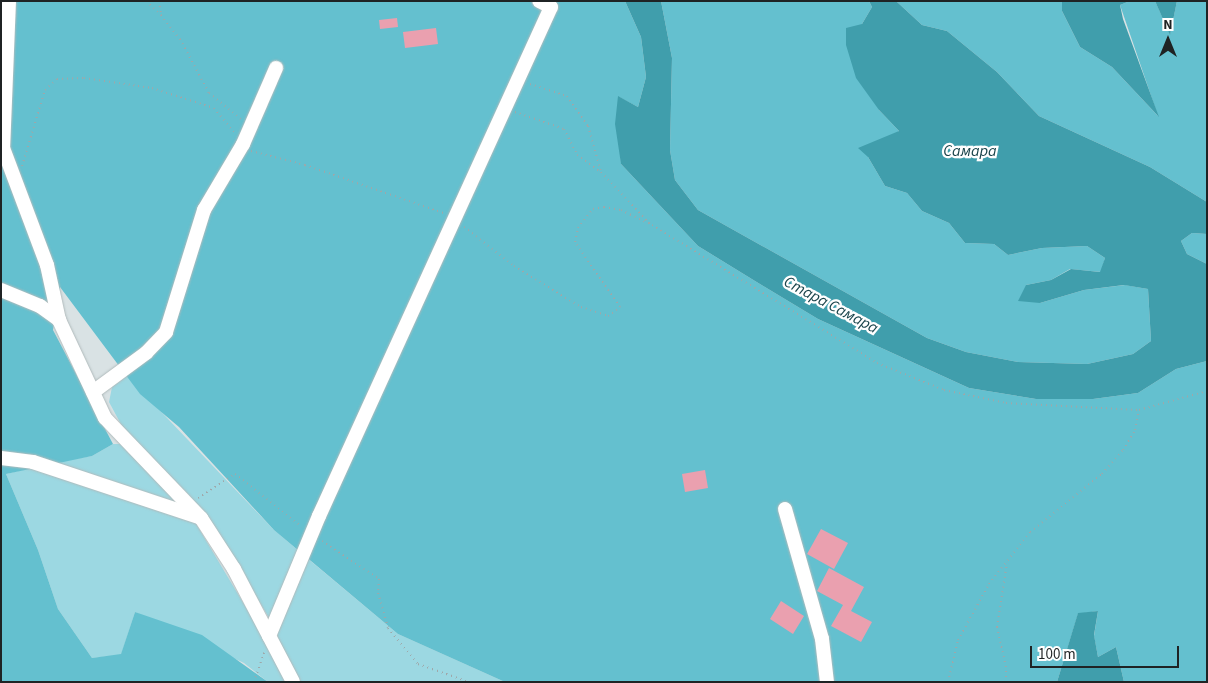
<!DOCTYPE html>
<html>
<head>
<meta charset="utf-8">
<style>
  body { margin:0 }
  #map { position:relative; width:1208px; height:683px; overflow:hidden; background:#d9e2e4; font-family:"Source Sans 3",sans-serif }
  div>[style] { position:absolute }
  [style*='--x'] { left:calc(var(--x)*1px); top:calc(var(--y)*1px); width:calc(var(--w)*1px); rotate:calc(var(--a)*1deg) }
  .green>* { inset:0; background:#9cd8e2 }
  .forest>* { inset:0; background:#64c0cf }
  .water>* { inset:0; background:#409eac }
  .building>* { inset:0; background:#eaa0af }
  .path>* { height:2px; margin-top:-1px; transform-origin:0; background:repeating-linear-gradient(90deg,#9fa7a9 0 1px,transparent 0 5px) }
  .roads { filter:drop-shadow(0 0 1px #b1bbbc) drop-shadow(0 0 1px #b1bbbc) }
  .minor>* { height:14px; margin:-7px; padding:0 7px; transform-origin:7px; border-radius:7px; background:#fff }
  span { translate:-50% -50%; white-space:nowrap; text-align:center; line-height:1.15; -webkit-text-stroke:4.5px #fff; paint-order:stroke }
  .water-label { font-size:16px; color:#1a444b; font-style:italic }
  .frame { position:absolute; inset:0; border:2px solid #1f2324; pointer-events:none }
  .north { position:absolute; left:1143px; top:15px; width:50px; height:50px; -webkit-text-stroke:4px #fff; paint-order:stroke; rotate:0deg; font-size:14px; font-weight:700; line-height:20px; text-align:center; color:#1f2324 }
  .north::after { content:''; display:block; margin:auto; width:18px; height:22px; background:#1f2324; clip-path:polygon(50% 0,100% 100%,50% 72%,0 100%) }
  .scale { position:absolute; left:1030px; top:646px; width:149px; height:22px; box-sizing:border-box; border:2px solid #1f2324; border-top:0; padding-left:6px; font-size:15px; line-height:18px; white-space:nowrap; color:#1f2324; -webkit-text-stroke:4px #fff; paint-order:stroke }
</style>
</head>
<body>
<div id="map">
  <div class="green">
    <i style="clip-path:polygon(127px 376px,273px 529px,300px 552px,269px 618px,218px 532px,188px 494px,123px 428px,109px 402px,112px 387px)"></i>
    <i style="clip-path:polygon(113px 444px,120px 444px,180px 503px,178px 508px,50px 463px,92px 456px)"></i>
    <i style="clip-path:polygon(39px 466px,195px 522px,266px 641px,286px 682px,268px 682px,244px 663px,135px 612px,121px 655px,92px 658px,58px 609px,38px 550px,6px 474px)"></i>
    <i style="clip-path:polygon(307px 558px,398px 634px,505px 682px,300px 682px,279px 646px,277px 631px)"></i>
  </div>
  <div class="forest">
    <i style="clip-path:polygon(1px 1px,625px 1px,641px 37px,646px 77px,638px 107px,619px 97px,621px 164px,698px 246px,755px 281px,818px 319px,969px 388px,1036px 399px,1093px 399px,1138px 393px,1176px 369px,1207px 361px,1207px 682px,1124px 682px,1116px 647px,1098px 657px,1094px 636px,1098px 611px,1078px 614px,1057px 682px,505px 682px,398px 634px,274px 530px,179px 427px,140px 394px,60px 287px,53px 330px,113px 444px,92px 456px,6px 474px,38px 550px,58px 609px,92px 658px,121px 654px,135px 612px,202px 635px,268px 682px,1px 682px)"></i>
    <i style="clip-path:polygon(661px 1px,869px 1px,872px 7px,862px 24px,879px 110px,899px 131px,868px 157px,885px 186px,907px 193px,922px 211px,949px 223px,965px 243px,994px 244px,1008px 255px,1042px 248px,1087px 246px,1105px 258px,1101px 272px,1070px 269px,1051px 280px,1026px 285px,1040px 303px,1084px 290px,1125px 285px,1148px 289px,1151px 341px,1133px 354px,1087px 364px,1018px 362px,966px 352px,927px 338px,698px 210px,675px 180px,670px 150px,672px 58px)"></i>
    <i style="clip-path:polygon(896px 1px,1062px 1px,1062px 11px,1080px 47px,1112px 67px,1158px 116px,1120px 5px,1130px 1px,1155px 1px,1170px 34px,1177px 1px,1207px 1px,1207px 202px,1150px 167px,1039px 116px,997px 72px,947px 31px,922px 25px)"></i>
    <i style="clip-path:polygon(1192px 233px,1207px 234px,1207px 264px,1187px 254px,1181px 241px)"></i>
  </div>
  <div class="water">
    <i style="clip-path:polygon(625px 1px,661px 1px,672px 58px,670px 150px,675px 180px,698px 210px,927px 338px,966px 352px,1018px 362px,1087px 364px,1133px 354px,1151px 341px,1148px 289px,1124px 285px,1084px 290px,1040px 303px,1018px 301px,1026px 285px,1051px 280px,1071px 269px,1100px 272px,1105px 258px,1087px 246px,1042px 248px,1008px 255px,994px 244px,965px 243px,949px 223px,922px 211px,907px 193px,885px 186px,868px 157px,858px 148px,899px 131px,879px 110px,856px 78px,846px 45px,846px 28px,862px 24px,872px 7px,869px 1px,896px 1px,922px 25px,947px 31px,997px 72px,1039px 116px,1150px 167px,1207px 202px,1207px 234px,1192px 233px,1181px 241px,1187px 254px,1207px 264px,1207px 361px,1176px 369px,1138px 393px,1093px 399px,1036px 399px,969px 388px,818px 319px,755px 281px,698px 246px,621px 164px,615px 124px,618px 96px,638px 107px,646px 77px,641px 37px)"></i>
    <i style="clip-path:polygon(1062px 1px,1130px 1px,1120px 5px,1123px 19px,1159px 117px,1112px 67px,1080px 47px,1062px 11px)"></i>
    <i style="clip-path:polygon(1155px 1px,1177px 1px,1170px 35px)"></i>
    <i style="clip-path:polygon(1098px 611px,1094px 635px,1098px 657px,1116px 647px,1124px 682px,1057px 682px,1078px 613px)"></i>
  </div>
  <div class="building">
    <i style="clip-path:polygon(397px 18px,398px 27px,380px 29px,379px 20px)"></i>
    <i style="clip-path:polygon(436px 28px,438px 44px,405px 48px,403px 32px)"></i>
    <i style="clip-path:polygon(705px 470px,708px 488px,685px 492px,682px 474px)"></i>
    <i style="clip-path:polygon(821px 529px,848px 543px,834px 569px,807px 554px)"></i>
    <i style="clip-path:polygon(829px 568px,864px 587px,851px 611px,872px 622px,861px 642px,831px 626px,843px 605px,817px 591px)"></i>
    <i style="clip-path:polygon(781px 601px,804px 616px,793px 634px,770px 619px)"></i>
  </div>
  <div class="path">
    <i style="--x:146;--y:1;--w:21;--a:43"></i>
    <i style="--x:161;--y:15;--w:31;--a:52"></i>
    <i style="--x:180;--y:39;--w:61;--a:61.8"></i>
    <i style="--x:209;--y:93;--w:41;--a:39.1"></i>
    <i style="--x:159;--y:1;--w:13;--a:81"></i>
    <i style="--x:530;--y:84;--w:39;--a:18"></i>
    <i style="--x:567;--y:96;--w:37;--a:55"></i>
    <i style="--x:588;--y:126;--w:48;--a:74.2"></i>
    <i style="--x:601;--y:172;--w:71;--a:46.7"></i>
    <i style="--x:515;--y:112;--w:52;--a:19.1"></i>
    <i style="--x:564;--y:129;--w:29;--a:63"></i>
    <i style="--x:577;--y:155;--w:29;--a:36"></i>
    <i style="--x:251;--y:151;--w:56;--a:14.5"></i>
    <i style="--x:305;--y:165;--w:147;--a:19.1"></i>
    <i style="--x:22;--y:166;--w:79;--a:-73.2"></i>
    <i style="--x:45;--y:90;--w:16;--a:-43"></i>
    <i style="--x:57;--y:79;--w:27;--a:-2"></i>
    <i style="--x:84;--y:78;--w:69;--a:8.4"></i>
    <i style="--x:152;--y:88;--w:65;--a:17.9"></i>
    <i style="--x:214;--y:108;--w:33;--a:50"></i>
    <i style="--x:464;--y:227;--w:63;--a:38"></i>
    <i style="--x:514;--y:266;--w:79;--a:31.5"></i>
    <i style="--x:581;--y:307;--w:28;--a:18"></i>
    <i style="--x:608;--y:316;--w:15;--a:-37"></i>
    <i style="--x:620;--y:307;--w:79;--a:-124.7"></i>
    <i style="--x:575;--y:242;--w:14;--a:-78"></i>
    <i style="--x:578;--y:228;--w:24;--a:-52"></i>
    <i style="--x:593;--y:209;--w:11;--a:-10"></i>
    <i style="--x:604;--y:207;--w:17;--a:10"></i>
    <i style="--x:621;--y:210;--w:34;--a:26"></i>
    <i style="--x:652;--y:225;--w:264;--a:31.5"></i>
    <i style="--x:877;--y:363;--w:72;--a:21.9"></i>
    <i style="--x:944;--y:390;--w:63;--a:11.8"></i>
    <i style="--x:1006;--y:403;--w:133;--a:3"></i>
    <i style="--x:1139;--y:410;--w:71;--a:-15.6"></i>
    <i style="--x:198;--y:498;--w:44;--a:-33"></i>
    <i style="--x:235;--y:474;--w:85;--a:38.3"></i>
    <i style="--x:322;--y:541;--w:69;--a:33.7"></i>
    <i style="--x:379;--y:579;--w:14;--a:94"></i>
    <i style="--x:378;--y:593;--w:36;--a:74"></i>
    <i style="--x:388;--y:628;--w:47;--a:50.2"></i>
    <i style="--x:418;--y:664;--w:54;--a:19.4"></i>
    <i style="--x:254;--y:682;--w:31;--a:-71"></i>
    <i style="--x:948;--y:682;--w:43;--a:-76.6"></i>
    <i style="--x:958;--y:640;--w:64;--a:-61"></i>
    <i style="--x:989;--y:584;--w:66;--a:-51.7"></i>
    <i style="--x:1030;--y:532;--w:92;--a:-38.9"></i>
    <i style="--x:1102;--y:474;--w:32;--a:-49"></i>
    <i style="--x:1123;--y:450;--w:23;--a:-59"></i>
    <i style="--x:1135;--y:430;--w:20;--a:-79"></i>
    <i style="--x:1006;--y:682;--w:15;--a:-90"></i>
    <i style="--x:1006;--y:667;--w:41;--a:-102.7"></i>
    <i style="--x:997;--y:627;--w:65;--a:-81.1"></i>
  </div>
  <div class="roads">
    <div class="minor">
      <i style="--x:9;--y:1;--w:147;--a:92.3"></i>
      <i style="--x:3;--y:148;--w:125;--a:69.4"></i>
      <i style="--x:47;--y:265;--w:56;--a:77.7"></i>
      <i style="--x:59;--y:320;--w:108;--a:64.9"></i>
      <i style="--x:105;--y:418;--w:139;--a:46.2"></i>
      <i style="--x:201;--y:518;--w:61;--a:57.1"></i>
      <i style="--x:234;--y:569;--w:127;--a:62.4"></i>
      <i style="--x:1;--y:290;--w:42;--a:22.3"></i>
      <i style="--x:40;--y:306;--w:24;--a:36"></i>
      <i style="--x:93;--y:392;--w:66;--a:-36.3"></i>
      <i style="--x:146;--y:353;--w:29;--a:-46"></i>
      <i style="--x:166;--y:332;--w:128;--a:-72.7"></i>
      <i style="--x:204;--y:210;--w:77;--a:-59.4"></i>
      <i style="--x:243;--y:144;--w:83;--a:-66.5"></i>
      <i style="--x:1;--y:458;--w:32;--a:7"></i>
      <i style="--x:33;--y:462;--w:174;--a:18.4"></i>
      <i style="--x:785;--y:509;--w:135;--a:74.1"></i>
      <i style="--x:822;--y:639;--w:43;--a:83.4"></i>
      <i style="--x:269;--y:636;--w:130;--a:-67.4"></i>
      <i style="--x:319;--y:516;--w:559;--a:-65.5"></i>
      <i style="--x:551;--y:7;--w:13;--a:-153"></i>
    </div>
  </div>
  <div class="water-label">
    <span style="left:970px;top:151px">Самара</span>
    <span style="left:831px;top:305px;rotate:28deg">Стара Самара</span>
  </div>
  <div class="frame"></div>
  <div class="north">N</div>
  <div class="scale">100 m</div>
</div>
</body>
</html>
